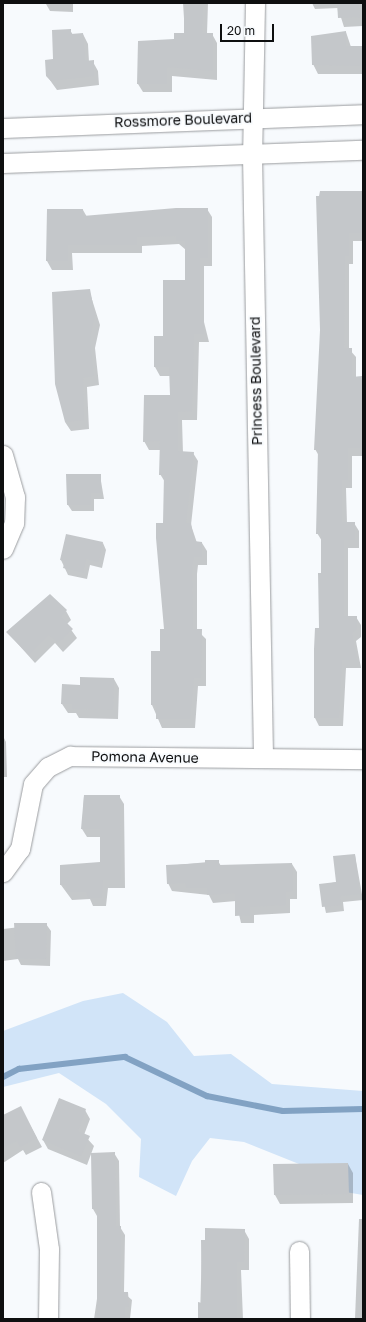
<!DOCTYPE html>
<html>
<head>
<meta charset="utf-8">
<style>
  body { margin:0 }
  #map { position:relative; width:366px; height:1322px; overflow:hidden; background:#f7fafd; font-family:"Golos Text",sans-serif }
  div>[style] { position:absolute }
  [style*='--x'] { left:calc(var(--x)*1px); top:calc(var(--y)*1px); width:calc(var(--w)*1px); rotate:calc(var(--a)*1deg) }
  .green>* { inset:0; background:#d1e4f8 }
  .shadow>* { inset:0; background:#0003 }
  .stream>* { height:5.5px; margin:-2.75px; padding:0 2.75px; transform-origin:2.75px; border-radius:2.75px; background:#82a2c3 }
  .building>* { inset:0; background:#c4c7ca }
  .roads { filter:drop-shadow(0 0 1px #9a9c9f) drop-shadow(0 0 1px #9a9c9f) }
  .minor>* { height:19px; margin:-9.5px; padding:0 9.5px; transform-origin:9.5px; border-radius:9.5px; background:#fff }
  span { translate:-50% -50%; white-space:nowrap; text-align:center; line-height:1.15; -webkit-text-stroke:3.5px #f7fafd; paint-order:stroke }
  .street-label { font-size:14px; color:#0e0f10 }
  .frame { position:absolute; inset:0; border:4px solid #0e0f10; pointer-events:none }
  .scale { position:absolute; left:220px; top:24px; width:54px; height:18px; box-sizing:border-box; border:2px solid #0e0f10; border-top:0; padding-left:5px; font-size:12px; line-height:14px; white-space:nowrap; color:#0e0f10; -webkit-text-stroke:3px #f7fafd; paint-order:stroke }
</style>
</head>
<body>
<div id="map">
  <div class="green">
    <i style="clip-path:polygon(123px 993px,167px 1022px,194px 1056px,231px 1054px,272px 1084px,363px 1091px,363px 1195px,322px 1188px,299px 1164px,244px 1142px,210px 1138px,192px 1161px,176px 1196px,139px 1177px,141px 1139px,106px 1104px,59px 1073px,3px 1087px,3px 1031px,83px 1001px)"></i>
  </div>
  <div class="shadow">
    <i style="clip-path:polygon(73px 3px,73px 12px,50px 11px,46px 4px)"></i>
    <i style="clip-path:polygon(183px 3px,208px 3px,207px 34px,212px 34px,217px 43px,217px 80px,172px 76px,172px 92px,143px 92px,138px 84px,175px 40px,185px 34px)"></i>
    <i style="clip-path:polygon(312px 3px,362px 3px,363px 26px,344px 27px,338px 8px,315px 9px)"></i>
    <i style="clip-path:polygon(70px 30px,73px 35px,83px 34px,88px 44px,89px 62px,93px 62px,98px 71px,99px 85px,57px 90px,47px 76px)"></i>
    <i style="clip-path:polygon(346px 32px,351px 47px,363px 48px,363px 74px,318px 74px,313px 64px)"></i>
    <i style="clip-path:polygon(363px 191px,363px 241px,353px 241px,353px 264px,349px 264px,349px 349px,356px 357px,356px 378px,363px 380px,363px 456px,352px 456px,352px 488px,346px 488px,347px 523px,354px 523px,359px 531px,359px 548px,348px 548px,348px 617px,356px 617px,361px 625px,361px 637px,356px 641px,361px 668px,346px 668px,343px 726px,319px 726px,315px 718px,322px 574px,322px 541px,317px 533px,319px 456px,315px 449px,321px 330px,317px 197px)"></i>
    <i style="clip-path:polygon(207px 209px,212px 217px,212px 266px,204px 266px,204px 322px,209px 342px,199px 342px,197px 420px,182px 420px,183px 453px,193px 453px,198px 461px,191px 525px,197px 543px,202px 543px,207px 551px,207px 565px,198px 565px,197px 574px,197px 630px,206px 639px,206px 686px,198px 686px,195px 728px,162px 728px,152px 705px,166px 630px,165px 482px,160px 474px,161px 450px,149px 450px,144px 441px,171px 396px,171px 376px,160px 376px,155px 367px,186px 281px,186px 250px,179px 244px,142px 246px,142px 253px,72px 253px,73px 270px,52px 270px,47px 261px,48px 210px,83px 210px,87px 217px)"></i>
    <i style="clip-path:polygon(89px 290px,100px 325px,95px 348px,99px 385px,87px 387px,89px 429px,71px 431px,65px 422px)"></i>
    <i style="clip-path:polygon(67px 475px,100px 475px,104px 499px,94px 499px,94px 511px,72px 511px,68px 505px)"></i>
    <i style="clip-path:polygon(103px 543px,106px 550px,102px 568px,90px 565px,87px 579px,68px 575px,61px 560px)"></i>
    <i style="clip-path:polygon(66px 611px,71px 620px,67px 624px,77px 638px,63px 652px,55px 643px,35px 663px,8px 633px)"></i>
    <i style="clip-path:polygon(114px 679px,119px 688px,118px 719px,79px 718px,76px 713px,68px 713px,62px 704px,81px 686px)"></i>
    <i style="clip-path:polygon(3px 736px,6px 742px,7px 777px,3px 777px,3px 785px)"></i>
    <i style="clip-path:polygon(84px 796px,119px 796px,124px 804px,125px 888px,108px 888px,106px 906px,93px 906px,90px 899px,72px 900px,61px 885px,101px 863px,101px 837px,87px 837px,82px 829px)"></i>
    <i style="clip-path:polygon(355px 855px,363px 900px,343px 902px,344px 911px,326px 913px,320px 885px,337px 882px)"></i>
    <i style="clip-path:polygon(218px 861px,221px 866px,292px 864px,297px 872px,297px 899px,290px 899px,290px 913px,254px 915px,254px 923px,241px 923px,236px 901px,213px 903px,209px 895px,172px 891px,168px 883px,167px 866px)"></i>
    <i style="clip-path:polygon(46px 924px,51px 931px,50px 966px,21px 965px,18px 959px,3px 961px,3px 929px)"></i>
    <i style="clip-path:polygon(85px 1110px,90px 1119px,84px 1135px,94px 1146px,87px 1165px,48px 1149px,43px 1140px)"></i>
    <i style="clip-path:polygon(3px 1116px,25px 1116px,42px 1147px,26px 1155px,23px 1150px,3px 1163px)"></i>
    <i style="clip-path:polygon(114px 1153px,119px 1161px,120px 1227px,125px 1235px,124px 1293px,132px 1300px,130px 1319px,94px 1319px,98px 1292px,97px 1216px,93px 1209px)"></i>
    <i style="clip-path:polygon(348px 1164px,353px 1173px,353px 1203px,280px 1204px,275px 1195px)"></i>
    <i style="clip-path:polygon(359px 1219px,363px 1219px,363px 1319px,355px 1319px)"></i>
    <i style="clip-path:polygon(244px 1230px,249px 1239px,249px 1270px,241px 1270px,243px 1319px,200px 1319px,202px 1241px)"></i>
  </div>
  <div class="stream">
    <i style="--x:3;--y:1077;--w:18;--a:-27"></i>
    <i style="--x:19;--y:1069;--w:107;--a:-6.5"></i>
    <i style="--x:125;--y:1057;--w:91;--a:25.4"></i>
    <i style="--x:207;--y:1096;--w:77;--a:11.2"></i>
    <i style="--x:283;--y:1111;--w:80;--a:-1.4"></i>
  </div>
  <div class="building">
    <i style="clip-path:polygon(337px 3px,359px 3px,360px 17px,338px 18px)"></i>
    <i style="clip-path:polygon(184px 5px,203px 6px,202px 33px,213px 33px,213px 71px,167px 67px,167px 84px,137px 84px,138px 41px,174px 39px,174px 33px,184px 33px)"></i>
    <i style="clip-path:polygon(71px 29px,71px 34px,83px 33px,85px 61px,94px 60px,94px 76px,51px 81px,46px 76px,45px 60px,53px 59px,52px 30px)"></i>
    <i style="clip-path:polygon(346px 31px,346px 46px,363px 46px,362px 66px,312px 65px,311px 36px)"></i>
    <i style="clip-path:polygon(320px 191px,363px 191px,363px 233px,349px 233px,349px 256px,345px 256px,344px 348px,352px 348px,352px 377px,362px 376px,360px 448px,348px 448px,348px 480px,342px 480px,342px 522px,355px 522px,355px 540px,344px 540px,344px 616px,357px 616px,357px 629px,352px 633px,357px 660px,342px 660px,339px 718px,314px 718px,314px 649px,315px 628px,319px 628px,318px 573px,321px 573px,321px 534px,316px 534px,318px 450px,314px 450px,320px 330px,316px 196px,319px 196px)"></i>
    <i style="clip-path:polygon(176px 208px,208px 208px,208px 258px,200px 258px,200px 320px,204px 320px,204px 334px,194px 334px,192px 411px,178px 412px,178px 451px,194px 452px,186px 523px,191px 523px,194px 541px,202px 542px,202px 557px,194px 557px,192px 565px,193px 629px,202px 629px,201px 678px,194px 678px,190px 719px,156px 719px,156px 705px,151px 705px,151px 651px,160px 651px,160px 629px,164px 629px,156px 538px,156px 523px,163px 523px,164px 475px,159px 475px,160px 441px,143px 442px,144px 395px,170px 395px,169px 367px,154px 367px,154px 336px,163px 336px,163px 280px,185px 280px,185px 241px,176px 241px,176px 236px,137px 237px,137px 245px,68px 245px,68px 261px,46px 261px,47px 209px,83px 209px,83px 216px)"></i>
    <i style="clip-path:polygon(90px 289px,95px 315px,90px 338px,94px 376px,83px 378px,84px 420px,65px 422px,55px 384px,52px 292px)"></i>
    <i style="clip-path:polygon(66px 474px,101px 474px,101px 493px,91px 493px,91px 505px,67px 505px)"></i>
    <i style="clip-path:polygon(66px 534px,103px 542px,99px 562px,86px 559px,83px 573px,63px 568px,65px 561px,60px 560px)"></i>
    <i style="clip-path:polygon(50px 594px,67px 610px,61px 617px,73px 629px,58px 643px,49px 635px,29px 655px,6px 632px)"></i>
    <i style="clip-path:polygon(80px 677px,114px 678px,113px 710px,72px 709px,72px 704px,61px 704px,62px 684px,80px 685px)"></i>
    <i style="clip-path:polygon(84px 795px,120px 795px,121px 880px,103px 880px,102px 898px,88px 898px,86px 892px,66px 892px,66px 885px,60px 885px,60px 865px,100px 862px,100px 829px,81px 829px)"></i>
    <i style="clip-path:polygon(355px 854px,360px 894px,340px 896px,341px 905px,322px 907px,319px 884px,336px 882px,333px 856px)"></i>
    <i style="clip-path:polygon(205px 860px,219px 860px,219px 865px,292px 863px,293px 891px,286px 892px,286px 905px,250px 907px,250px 915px,235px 916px,235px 893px,207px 895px,207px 888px,186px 888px,185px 883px,167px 884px,166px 865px,205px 863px)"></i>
    <i style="clip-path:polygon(14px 923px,47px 923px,46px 959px,16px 958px)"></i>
    <i style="clip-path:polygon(59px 1098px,86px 1109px,78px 1131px,90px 1136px,81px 1156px,42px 1140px)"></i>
    <i style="clip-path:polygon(21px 1106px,37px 1138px,20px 1147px,17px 1141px,3px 1148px,3px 1115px)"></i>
    <i style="clip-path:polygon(115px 1152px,116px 1226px,121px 1226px,121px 1292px,128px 1292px,129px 1307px,125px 1307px,125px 1319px,97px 1319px,97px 1209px,92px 1209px,91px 1153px)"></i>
    <i style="clip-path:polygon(348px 1163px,349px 1194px,274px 1195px,273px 1164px)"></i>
    <i style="clip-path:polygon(205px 1228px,245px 1229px,244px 1262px,237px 1262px,237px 1319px,198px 1319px,198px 1302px,202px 1303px,201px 1240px,205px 1240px)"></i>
  </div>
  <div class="roads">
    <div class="minor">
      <i style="--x:255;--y:3;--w:152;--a:91.1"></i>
      <i style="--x:252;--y:155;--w:603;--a:88.95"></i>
      <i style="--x:3;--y:128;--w:360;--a:-2.2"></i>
      <i style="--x:3;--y:163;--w:360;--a:-2.1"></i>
      <i style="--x:3;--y:455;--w:44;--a:74.1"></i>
      <i style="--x:15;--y:497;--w:26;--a:92"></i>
      <i style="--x:14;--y:523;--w:28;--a:113"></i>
      <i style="--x:3;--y:872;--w:29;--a:-54"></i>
      <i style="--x:20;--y:849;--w:66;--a:-78.7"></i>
      <i style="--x:33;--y:784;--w:23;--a:-49"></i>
      <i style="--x:48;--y:767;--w:25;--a:-27"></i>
      <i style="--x:70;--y:756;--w:293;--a:0.6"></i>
      <i style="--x:41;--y:1192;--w:58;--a:82"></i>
      <i style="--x:49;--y:1249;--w:70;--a:90.8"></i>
      <i style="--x:299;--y:1251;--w:68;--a:89.2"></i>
    </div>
  </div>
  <div class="street-label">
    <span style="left:183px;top:120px;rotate:-2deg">Rossmore Boulevard</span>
    <span style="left:256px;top:381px;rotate:-91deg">Princess Boulevard</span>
    <span style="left:145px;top:757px;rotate:1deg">Pomona Avenue</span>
  </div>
  <div class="frame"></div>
  <div class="scale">20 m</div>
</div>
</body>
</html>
